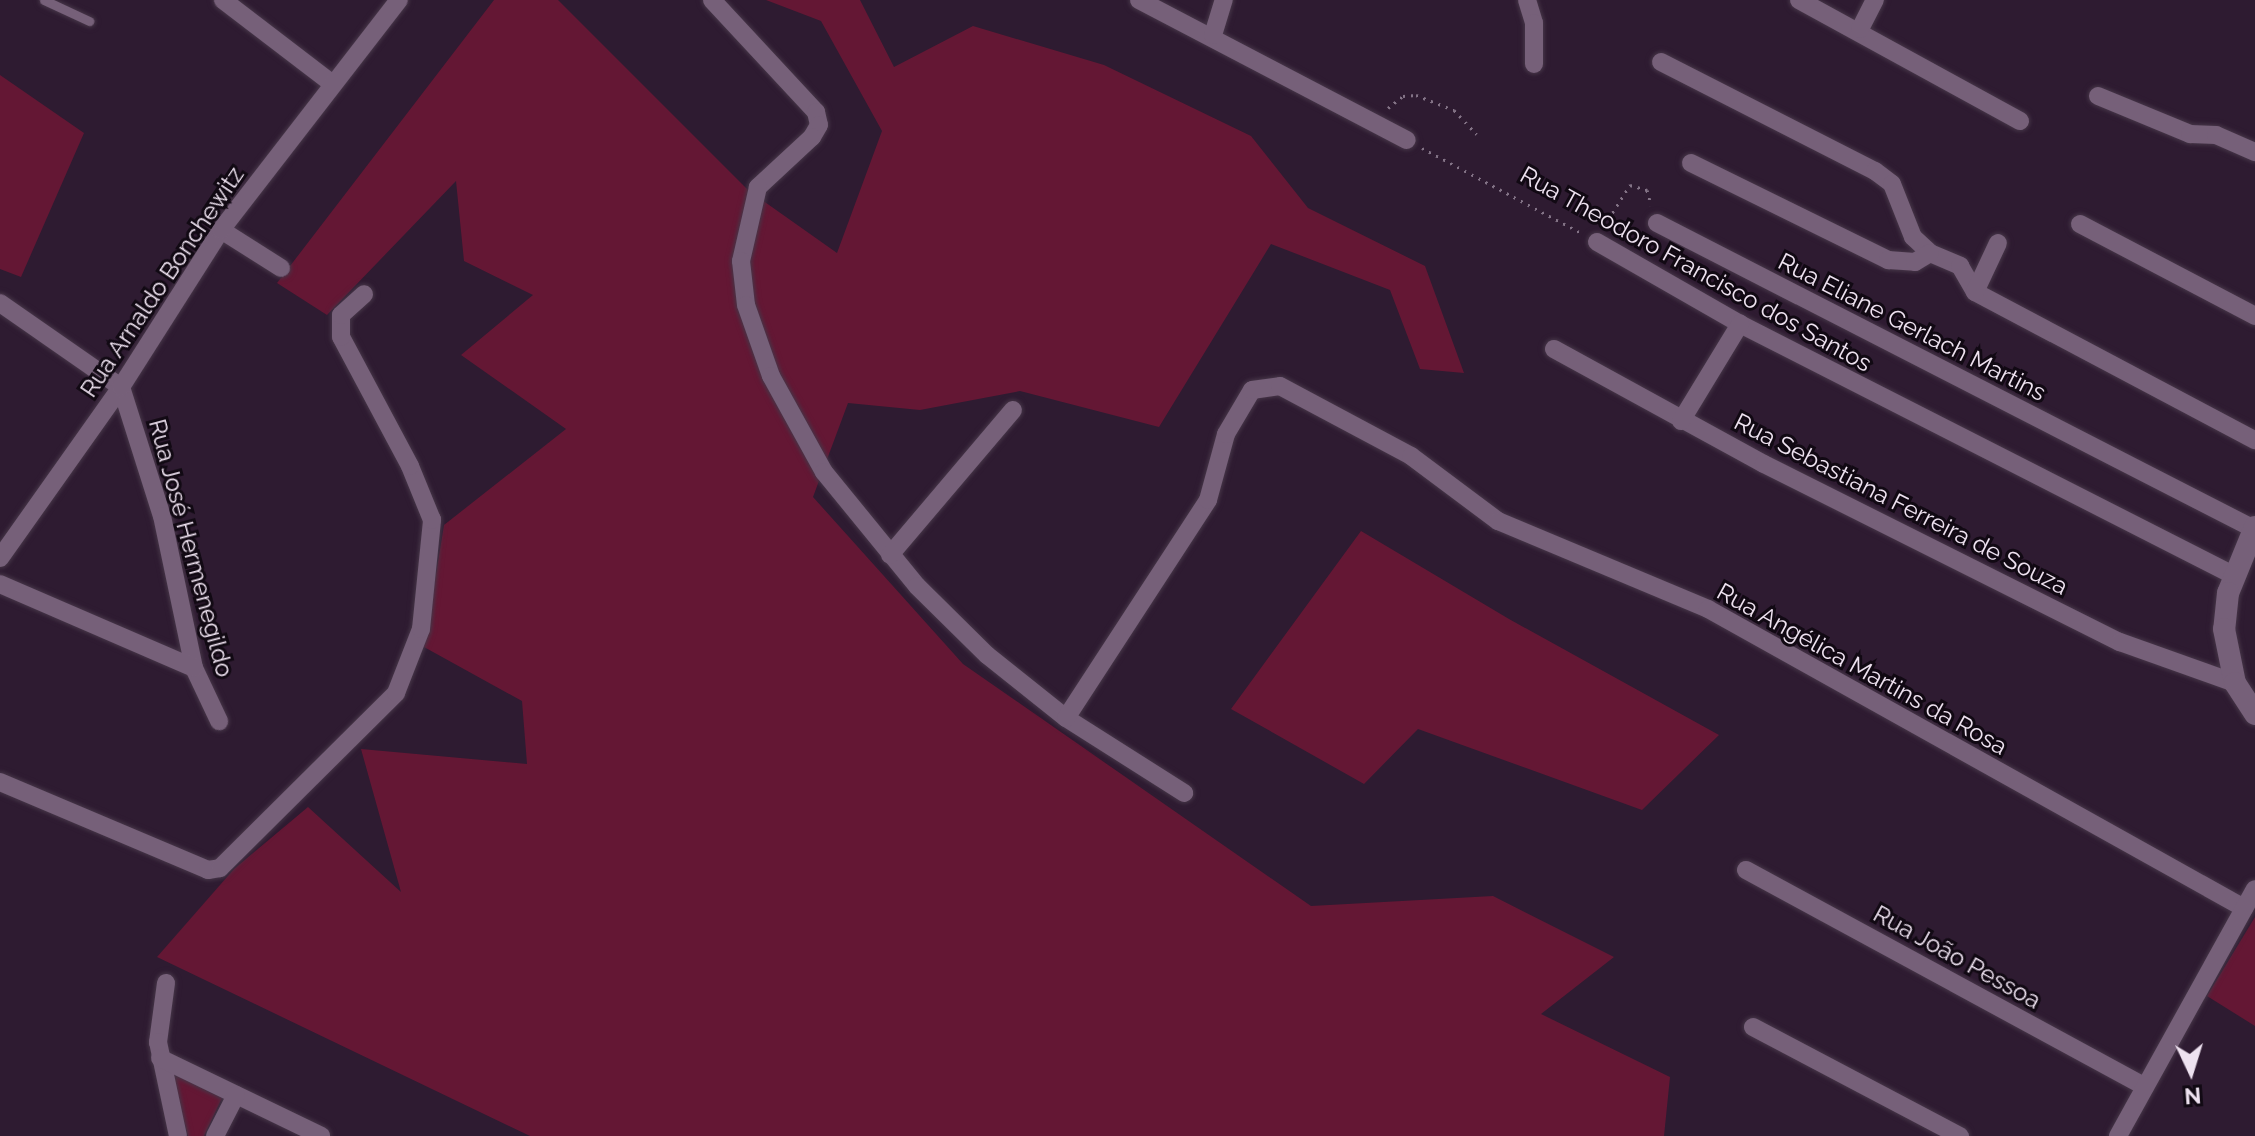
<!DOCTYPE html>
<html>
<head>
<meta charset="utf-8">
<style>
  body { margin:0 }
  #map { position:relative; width:2255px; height:1136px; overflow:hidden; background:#2e1b31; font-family:Raleway,sans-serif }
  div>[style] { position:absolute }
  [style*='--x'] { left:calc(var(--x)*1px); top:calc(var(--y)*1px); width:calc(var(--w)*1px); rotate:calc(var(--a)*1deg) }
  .green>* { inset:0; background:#641734 }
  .path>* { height:3px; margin-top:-1.5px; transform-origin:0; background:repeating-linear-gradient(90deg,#837386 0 2px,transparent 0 8px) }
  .roads { filter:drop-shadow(0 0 2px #463648) drop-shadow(0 0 2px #463648) }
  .service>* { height:9px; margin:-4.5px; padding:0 4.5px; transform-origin:4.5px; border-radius:4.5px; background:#766079 }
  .minor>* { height:18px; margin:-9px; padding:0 9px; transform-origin:9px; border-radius:9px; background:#766079 }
  .tertiary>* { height:22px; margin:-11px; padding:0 11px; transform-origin:11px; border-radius:11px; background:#766079 }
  span { translate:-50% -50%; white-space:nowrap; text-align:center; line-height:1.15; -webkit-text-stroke:6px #110913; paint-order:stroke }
  .street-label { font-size:24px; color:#eee2f0 }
  .north { position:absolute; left:2151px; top:1032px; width:80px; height:80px; -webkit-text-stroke:6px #110913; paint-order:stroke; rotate:176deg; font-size:22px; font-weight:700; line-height:32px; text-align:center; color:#eee2f0 }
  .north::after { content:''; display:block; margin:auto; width:28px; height:36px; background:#eee2f0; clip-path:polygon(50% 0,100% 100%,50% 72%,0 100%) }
</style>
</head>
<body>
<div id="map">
  <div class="green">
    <i style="clip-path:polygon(494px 0,558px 0,748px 190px,837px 253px,882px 131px,821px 21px,766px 0,860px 0,894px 67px,973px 26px,1104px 65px,1251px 136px,1308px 208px,1425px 266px,1464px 373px,1420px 369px,1390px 290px,1271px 244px,1159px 427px,1020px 391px,920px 410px,848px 403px,813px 497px,963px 664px,1311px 906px,1493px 896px,1614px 957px,1541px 1014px,1670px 1077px,1664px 1136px,530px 1136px,157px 957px,234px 869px,308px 807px,401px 892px,361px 749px,527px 764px,522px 701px,424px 647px,444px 525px,566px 429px,461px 355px,533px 295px,464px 261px,456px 181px,327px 315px,277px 283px)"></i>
    <i style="clip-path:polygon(0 75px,84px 133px,21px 277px,0 269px)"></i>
    <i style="clip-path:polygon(1361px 531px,1509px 619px,1719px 735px,1642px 810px,1418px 729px,1364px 784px,1231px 709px)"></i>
    <i style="clip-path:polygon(2255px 917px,2255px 1026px,2207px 996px)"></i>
    <i style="clip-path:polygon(171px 1073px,222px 1098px,204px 1136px,188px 1136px)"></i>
  </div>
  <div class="path">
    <i style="--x:1388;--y:108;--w:19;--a:-39"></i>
    <i style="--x:1403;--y:96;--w:13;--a:-4"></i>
    <i style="--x:1416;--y:95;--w:41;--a:21.5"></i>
    <i style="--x:1454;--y:110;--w:33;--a:47"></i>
    <i style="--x:1422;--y:148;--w:180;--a:28.1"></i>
    <i style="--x:1604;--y:226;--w:49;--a:-57.6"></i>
    <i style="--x:1630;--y:185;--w:18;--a:16"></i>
    <i style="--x:1647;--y:190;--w:16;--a:75"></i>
  </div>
  <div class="roads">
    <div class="service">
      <i style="--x:44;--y:0;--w:50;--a:25"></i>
    </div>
    <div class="minor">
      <i style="--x:223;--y:0;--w:138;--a:37.4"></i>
      <i style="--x:712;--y:0;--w:153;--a:47.1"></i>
      <i style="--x:816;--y:112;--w:13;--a:77"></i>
      <i style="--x:819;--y:125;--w:14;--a:120"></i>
      <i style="--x:812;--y:137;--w:74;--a:137.2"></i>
      <i style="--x:758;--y:187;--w:76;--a:102.9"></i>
      <i style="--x:741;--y:261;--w:44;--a:83.5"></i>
      <i style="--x:746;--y:305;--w:75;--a:70.6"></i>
      <i style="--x:771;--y:376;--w:110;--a:61.1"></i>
      <i style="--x:824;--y:472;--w:147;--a:50.8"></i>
      <i style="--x:917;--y:586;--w:98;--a:44.6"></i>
      <i style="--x:987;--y:655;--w:101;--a:38.6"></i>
      <i style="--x:1066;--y:718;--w:140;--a:32.4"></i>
      <i style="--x:1139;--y:0;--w:302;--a:27.6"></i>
      <i style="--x:1527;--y:0;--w:24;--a:73"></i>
      <i style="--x:1534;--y:23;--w:41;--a:90"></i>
      <i style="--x:1799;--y:0;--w:252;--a:28.7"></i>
      <i style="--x:1860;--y:29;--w:33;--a:-63"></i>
      <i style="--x:1213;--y:35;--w:37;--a:-73"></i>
      <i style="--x:1661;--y:62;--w:240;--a:27"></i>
      <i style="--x:1875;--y:171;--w:21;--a:37"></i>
      <i style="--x:1892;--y:184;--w:57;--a:68.4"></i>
      <i style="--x:1913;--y:237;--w:23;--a:43"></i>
      <i style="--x:1930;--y:253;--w:33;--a:23"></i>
      <i style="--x:1960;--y:266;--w:30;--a:60"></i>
      <i style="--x:1975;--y:292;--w:317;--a:27.9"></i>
      <i style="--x:2098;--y:96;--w:100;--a:22.4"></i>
      <i style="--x:2190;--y:134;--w:26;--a:2"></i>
      <i style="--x:2216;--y:135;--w:43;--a:23.6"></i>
      <i style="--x:1691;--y:163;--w:220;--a:26.2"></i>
      <i style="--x:1888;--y:260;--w:27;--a:4"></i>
      <i style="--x:1915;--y:262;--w:17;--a:-31"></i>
      <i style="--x:1657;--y:223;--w:671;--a:27.14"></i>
      <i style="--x:2080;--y:224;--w:198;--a:27.7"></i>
      <i style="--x:221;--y:230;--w:71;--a:32.3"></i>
      <i style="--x:1597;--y:242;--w:165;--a:29.8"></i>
      <i style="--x:1740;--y:324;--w:553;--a:26.98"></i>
      <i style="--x:1975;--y:292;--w:54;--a:-64.9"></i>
      <i style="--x:0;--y:303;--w:147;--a:34.8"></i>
      <i style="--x:121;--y:387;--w:135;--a:72.4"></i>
      <i style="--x:162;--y:516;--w:155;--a:78.1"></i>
      <i style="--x:194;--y:668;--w:59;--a:64.7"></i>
      <i style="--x:1554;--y:349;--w:239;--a:28.7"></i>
      <i style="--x:1764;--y:464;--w:398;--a:26.6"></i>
      <i style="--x:2120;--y:642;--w:122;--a:19.6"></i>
      <i style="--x:1681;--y:421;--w:114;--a:-58.7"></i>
      <i style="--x:890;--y:555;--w:190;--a:-49.7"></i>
      <i style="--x:0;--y:558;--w:209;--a:-54.7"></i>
      <i style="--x:121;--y:387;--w:186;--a:-57.5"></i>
      <i style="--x:221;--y:230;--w:291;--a:-52.3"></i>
      <i style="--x:0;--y:584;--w:211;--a:23.4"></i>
      <i style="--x:1066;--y:718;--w:260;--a:-56.9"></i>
      <i style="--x:1208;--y:500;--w:68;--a:-74.7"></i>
      <i style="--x:1226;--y:434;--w:51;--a:-59.4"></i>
      <i style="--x:1252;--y:390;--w:28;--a:-8"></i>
      <i style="--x:1280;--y:386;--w:149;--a:28.1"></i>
      <i style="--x:1411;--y:456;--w:109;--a:36.8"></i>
      <i style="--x:1498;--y:521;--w:228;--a:22.7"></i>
      <i style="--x:1708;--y:609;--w:614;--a:29.15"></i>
      <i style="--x:0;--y:782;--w:226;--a:22.9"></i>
      <i style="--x:208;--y:870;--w:12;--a:-9"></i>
      <i style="--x:220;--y:868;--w:248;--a:-44.8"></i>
      <i style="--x:396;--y:693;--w:69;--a:-68.7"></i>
      <i style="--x:421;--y:629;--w:110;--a:-84.2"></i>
      <i style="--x:432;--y:520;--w:58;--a:-112.2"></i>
      <i style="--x:410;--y:466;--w:146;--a:-118.1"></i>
      <i style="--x:341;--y:337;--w:22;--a:-90"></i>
      <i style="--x:341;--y:315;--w:31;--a:-42"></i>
      <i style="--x:1746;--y:870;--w:454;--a:28.5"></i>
      <i style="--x:166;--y:983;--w:60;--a:97.7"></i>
      <i style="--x:158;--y:1042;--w:96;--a:78"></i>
      <i style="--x:1753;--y:1027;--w:234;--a:27.8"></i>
      <i style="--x:160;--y:1058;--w:179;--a:25.8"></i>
      <i style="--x:215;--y:1136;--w:46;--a:-62.9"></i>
      <i style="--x:2118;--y:1136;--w:282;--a:-61"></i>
    </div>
    <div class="tertiary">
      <i style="--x:2255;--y:527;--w:71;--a:112.2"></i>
      <i style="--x:2228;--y:593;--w:36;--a:96"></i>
      <i style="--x:2224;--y:629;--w:55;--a:78.5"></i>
      <i style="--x:2235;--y:683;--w:37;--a:57"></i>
    </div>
  </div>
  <div class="street-label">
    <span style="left:1696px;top:269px;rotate:29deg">Rua Theodoro Francisco dos Santos</span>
    <span style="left:162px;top:282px;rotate:-56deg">Rua Arnaldo Bonchewitz</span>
    <span style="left:1912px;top:327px;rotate:27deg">Rua Eliane Gerlach Martins</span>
    <span style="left:1901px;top:504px;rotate:27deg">Rua Sebastiana Ferreira de Souza</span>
    <span style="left:191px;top:548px;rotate:75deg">Rua José Hermenegildo</span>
    <span style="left:1862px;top:669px;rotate:29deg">Rua Angélica Martins da Rosa</span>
    <span style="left:1957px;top:957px;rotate:29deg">Rua João Pessoa</span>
  </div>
  <div class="north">N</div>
</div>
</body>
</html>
